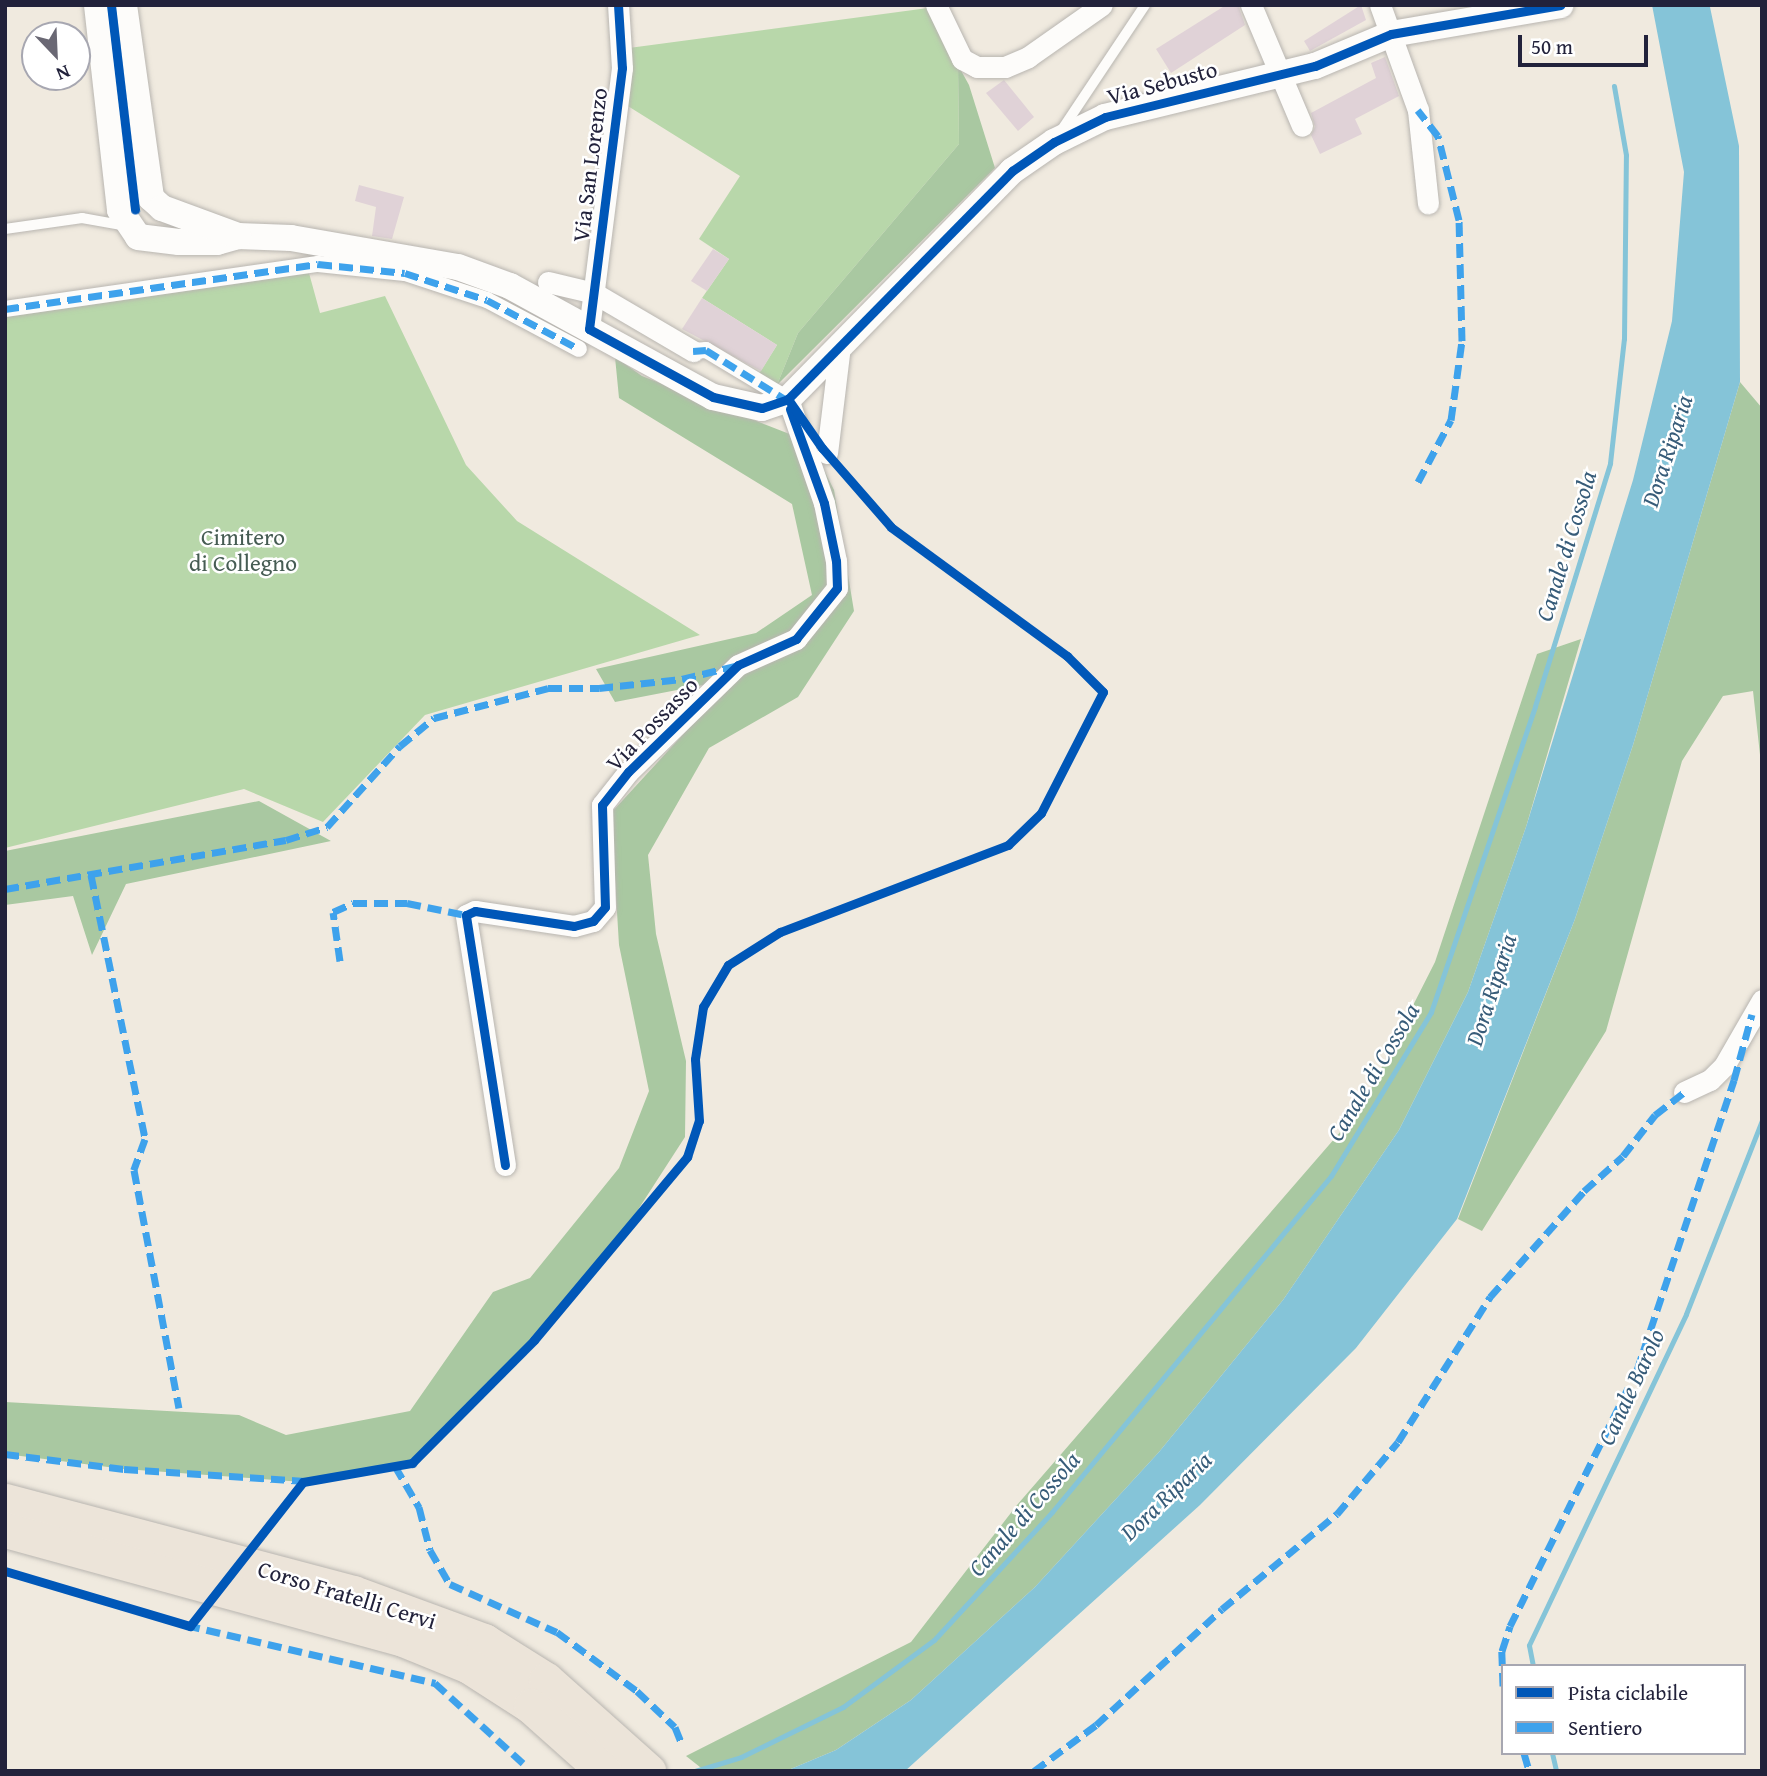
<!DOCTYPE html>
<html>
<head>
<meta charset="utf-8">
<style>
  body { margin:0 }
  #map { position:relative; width:1767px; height:1776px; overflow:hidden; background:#f0eadf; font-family:"Gentium Book Plus",serif }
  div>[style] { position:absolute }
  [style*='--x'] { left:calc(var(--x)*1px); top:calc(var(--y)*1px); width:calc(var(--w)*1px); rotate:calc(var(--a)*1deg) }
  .green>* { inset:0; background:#b8d7aa }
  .forest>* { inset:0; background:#a9c8a1 }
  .water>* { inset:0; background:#85c4d8 }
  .stream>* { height:5px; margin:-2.5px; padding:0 2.5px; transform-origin:2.5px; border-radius:2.5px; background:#85c4d8 }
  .building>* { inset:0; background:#e0d2d7 }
  .roads { filter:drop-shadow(0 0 2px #b8b5b0) drop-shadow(0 0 2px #b8b5b0) }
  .service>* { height:10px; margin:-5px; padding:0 5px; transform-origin:5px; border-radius:5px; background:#fdfcfa }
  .pedestrian>* { height:16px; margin:-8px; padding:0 8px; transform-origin:8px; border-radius:8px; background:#fdfcfa }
  .minor>* { height:21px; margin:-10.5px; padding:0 10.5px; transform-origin:10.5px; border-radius:10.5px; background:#fdfcfa }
  .tertiary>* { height:26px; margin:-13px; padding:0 13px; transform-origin:13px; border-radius:13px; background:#fdfcfa }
  .trunk>* { height:35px; margin:-17.5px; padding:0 17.5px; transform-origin:17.5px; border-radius:17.5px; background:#ece4d9 }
  .quiet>* { height:7px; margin-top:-3.5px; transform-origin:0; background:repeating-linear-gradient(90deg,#3ea2ec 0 14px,transparent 0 21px) }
  .cycleway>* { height:9px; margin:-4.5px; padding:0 4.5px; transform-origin:4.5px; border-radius:4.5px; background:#0057b8 }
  span { translate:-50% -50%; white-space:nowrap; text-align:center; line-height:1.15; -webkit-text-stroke:5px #fff; paint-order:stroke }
  .street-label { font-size:23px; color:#22223b }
  .park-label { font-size:23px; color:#465c53 }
  .water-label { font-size:24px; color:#375c79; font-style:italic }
  .frame { position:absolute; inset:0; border:7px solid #22223b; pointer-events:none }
  .legend { position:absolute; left:1501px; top:1664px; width:245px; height:91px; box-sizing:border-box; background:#fff; border:2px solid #a7a7b1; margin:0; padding:9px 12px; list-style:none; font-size:21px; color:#22223b }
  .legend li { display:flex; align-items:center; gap:14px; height:35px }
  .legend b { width:35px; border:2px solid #a7a7b1 }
  .north { position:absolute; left:21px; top:21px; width:70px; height:70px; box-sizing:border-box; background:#fff; border:2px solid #a7a7b1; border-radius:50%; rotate:157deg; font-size:19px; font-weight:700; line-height:28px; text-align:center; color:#22223b }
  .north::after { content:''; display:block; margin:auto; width:24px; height:32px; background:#6a6874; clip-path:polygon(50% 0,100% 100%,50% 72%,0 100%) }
  .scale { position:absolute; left:1518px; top:35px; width:130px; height:32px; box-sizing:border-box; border:4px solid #22223b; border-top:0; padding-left:9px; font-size:21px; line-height:24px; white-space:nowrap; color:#22223b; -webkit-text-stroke:5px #fff; paint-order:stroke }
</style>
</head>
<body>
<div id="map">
  <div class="green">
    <i style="clip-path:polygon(928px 8px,958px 65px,959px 144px,798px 333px,777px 385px,757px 377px,777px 345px,702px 298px,729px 259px,699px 239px,740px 176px,623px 103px,629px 48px)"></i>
    <i style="clip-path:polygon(309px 273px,320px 313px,385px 296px,466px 465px,517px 521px,700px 635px,425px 715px,323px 822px,244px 789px,5px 848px,5px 317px)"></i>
  </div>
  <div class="forest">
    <i style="clip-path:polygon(958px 65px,969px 85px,995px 168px,777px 385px,798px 333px,959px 144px)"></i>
    <i style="clip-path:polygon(615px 357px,642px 376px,810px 442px,834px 490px,854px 611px,798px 697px,709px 748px,648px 855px,656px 934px,686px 1061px,685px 1137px,621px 1236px,534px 1340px,412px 1463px,303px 1482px,124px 1469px,5px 1454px,5px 1402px,239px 1415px,286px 1435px,410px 1411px,493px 1292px,530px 1278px,619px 1168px,649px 1091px,619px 945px,611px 813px,734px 679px,615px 702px,596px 669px,756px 633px,812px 595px,792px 504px,619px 398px)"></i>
    <i style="clip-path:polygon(1740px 382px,1762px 408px,1762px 773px,1753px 691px,1723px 696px,1682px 761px,1606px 1031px,1482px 1231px,1458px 1219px,1575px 919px,1633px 745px)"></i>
    <i style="clip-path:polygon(1581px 639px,1526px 827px,1468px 992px,1399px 1130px,1283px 1300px,1159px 1452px,1035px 1587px,911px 1700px,836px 1750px,786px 1771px,705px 1771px,686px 1756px,911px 1642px,1017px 1505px,1361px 1108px,1435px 962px,1537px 654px)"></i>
    <i style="clip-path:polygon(259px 801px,331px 841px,126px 884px,92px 955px,73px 896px,5px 905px,5px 851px)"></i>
  </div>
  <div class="water">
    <i style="clip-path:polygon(1652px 5px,1710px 7px,1739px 146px,1740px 382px,1633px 745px,1575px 919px,1457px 1219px,1356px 1348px,1200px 1505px,905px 1771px,786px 1771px,836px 1750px,911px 1700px,1035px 1587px,1159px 1452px,1283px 1300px,1399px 1130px,1468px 992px,1526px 827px,1633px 480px,1672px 321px,1684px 172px)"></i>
  </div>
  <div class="stream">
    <i style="--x:1533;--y:1666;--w:21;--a:-101"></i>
    <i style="--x:1529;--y:1645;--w:366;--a:-64.6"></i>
    <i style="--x:1686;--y:1314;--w:208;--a:-68.6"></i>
    <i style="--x:1552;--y:1753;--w:18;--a:77"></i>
    <i style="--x:695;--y:1771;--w:48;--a:-16.9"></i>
    <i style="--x:741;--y:1757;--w:114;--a:-26.1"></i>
    <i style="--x:843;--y:1707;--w:113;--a:-36.4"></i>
    <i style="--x:934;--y:1640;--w:174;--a:-47.3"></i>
    <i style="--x:1052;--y:1512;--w:437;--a:-50.3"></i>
    <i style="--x:1331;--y:1176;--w:192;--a:-58.6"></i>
    <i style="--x:1431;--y:1012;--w:323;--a:-71.2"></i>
    <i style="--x:1535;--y:706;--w:254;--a:-72.8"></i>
    <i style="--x:1610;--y:463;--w:125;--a:-83.6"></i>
    <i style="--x:1624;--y:339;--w:184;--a:-89.4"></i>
    <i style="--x:1626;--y:155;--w:70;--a:-99.9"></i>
  </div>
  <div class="building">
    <i style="clip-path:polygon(1226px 5px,1238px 5px,1245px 25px,1171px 73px,1156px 49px)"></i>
    <i style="clip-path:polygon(1361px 5px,1366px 20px,1310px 51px,1304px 41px)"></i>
    <i style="clip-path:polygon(1385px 57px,1399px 96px,1355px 119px,1362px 134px,1320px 154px,1311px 135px,1315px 127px,1311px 113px,1376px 78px,1371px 63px)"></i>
    <i style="clip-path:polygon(1004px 80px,1034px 117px,1018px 131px,986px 93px)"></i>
    <i style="clip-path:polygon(359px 185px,404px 197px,392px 239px,372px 236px,376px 207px,355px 201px)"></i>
    <i style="clip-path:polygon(713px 249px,729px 259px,707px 291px,691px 281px)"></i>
    <i style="clip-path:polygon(702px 298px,777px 345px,761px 371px,682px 329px)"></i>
  </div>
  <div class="roads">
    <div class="service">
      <i style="--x:1061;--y:131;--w:151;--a:-56.3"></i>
      <i style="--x:5;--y:229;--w:78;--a:-8.1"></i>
      <i style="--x:82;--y:218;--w:46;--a:10.1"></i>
    </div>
    <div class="pedestrian">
      <i style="--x:5;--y:309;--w:316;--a:-8.2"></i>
      <i style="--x:318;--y:264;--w:87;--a:5.9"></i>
      <i style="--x:405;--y:273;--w:86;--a:18.2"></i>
      <i style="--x:487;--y:300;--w:104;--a:28"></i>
      <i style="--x:693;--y:351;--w:13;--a:-4"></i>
      <i style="--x:706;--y:350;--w:96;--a:30.9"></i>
    </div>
    <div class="minor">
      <i style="--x:936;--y:5;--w:60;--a:64.3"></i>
      <i style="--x:962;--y:59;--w:17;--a:28"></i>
      <i style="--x:977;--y:67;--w:28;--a:0"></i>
      <i style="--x:1005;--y:67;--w:25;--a:-23"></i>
      <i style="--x:1028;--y:57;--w:90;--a:-35.1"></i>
      <i style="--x:1251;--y:5;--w:131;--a:67.1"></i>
      <i style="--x:1380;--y:5;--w:112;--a:70.1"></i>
      <i style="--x:1418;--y:110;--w:94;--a:83.9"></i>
      <i style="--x:548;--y:282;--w:47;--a:13.4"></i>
      <i style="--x:594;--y:293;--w:115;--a:30.4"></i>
      <i style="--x:589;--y:329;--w:263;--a:-82.8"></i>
      <i style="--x:622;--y:68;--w:63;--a:-93.6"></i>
      <i style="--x:827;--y:453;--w:109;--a:-83.1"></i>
      <i style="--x:1684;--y:1092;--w:29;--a:-25"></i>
      <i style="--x:1710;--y:1080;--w:20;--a:-45"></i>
      <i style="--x:1724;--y:1066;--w:76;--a:-60.1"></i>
      <i style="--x:505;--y:1165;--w:253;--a:-98.9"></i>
      <i style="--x:466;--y:915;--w:10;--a:-24"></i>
      <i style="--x:475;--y:911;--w:100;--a:8.6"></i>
      <i style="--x:574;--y:926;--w:20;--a:-15"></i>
      <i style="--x:593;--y:921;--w:18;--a:-49"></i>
      <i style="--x:605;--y:907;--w:102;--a:-91.7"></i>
      <i style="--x:602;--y:805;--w:42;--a:-51.8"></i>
      <i style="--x:628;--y:772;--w:153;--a:-44.2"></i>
      <i style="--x:738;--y:665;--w:64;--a:-24.1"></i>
      <i style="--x:796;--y:639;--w:65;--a:-51.2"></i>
      <i style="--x:837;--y:588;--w:27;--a:-92"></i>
      <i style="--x:836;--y:561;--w:59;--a:-101.7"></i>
      <i style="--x:824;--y:503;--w:110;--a:-109.1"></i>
    </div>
    <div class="tertiary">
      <i style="--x:97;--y:5;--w:206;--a:83.6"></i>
      <i style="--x:120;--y:210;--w:32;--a:56"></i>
      <i style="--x:138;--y:237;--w:41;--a:7"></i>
      <i style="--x:179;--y:242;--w:38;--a:0"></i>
      <i style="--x:217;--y:242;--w:22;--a:-16"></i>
      <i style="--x:238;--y:236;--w:53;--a:2.2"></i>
      <i style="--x:291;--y:238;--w:169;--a:9.9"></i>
      <i style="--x:458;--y:267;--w:55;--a:20.1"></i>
      <i style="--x:510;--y:286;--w:231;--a:28.7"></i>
      <i style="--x:713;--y:397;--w:50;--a:12.7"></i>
      <i style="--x:762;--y:408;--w:28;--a:-19"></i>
      <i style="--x:788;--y:399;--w:320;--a:-45.5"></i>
      <i style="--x:1012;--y:171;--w:51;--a:-34.6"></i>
      <i style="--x:1054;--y:142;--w:57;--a:-26.1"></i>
      <i style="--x:1105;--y:117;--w:216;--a:-13.7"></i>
      <i style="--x:1315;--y:66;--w:82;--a:-22.8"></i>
      <i style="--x:1391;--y:34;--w:172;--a:-9.7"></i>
      <i style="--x:124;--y:5;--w:195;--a:82"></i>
      <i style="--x:151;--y:198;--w:15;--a:42"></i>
      <i style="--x:162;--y:208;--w:81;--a:20.2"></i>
    </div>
    <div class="trunk">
      <i style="--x:5;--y:1501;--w:360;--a:14.8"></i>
      <i style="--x:353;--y:1593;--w:140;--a:20.1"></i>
      <i style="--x:484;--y:1641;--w:73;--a:32.2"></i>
      <i style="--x:546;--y:1680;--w:137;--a:41.7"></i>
      <i style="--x:5;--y:1530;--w:413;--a:15.3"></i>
      <i style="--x:403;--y:1639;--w:71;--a:22.2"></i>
      <i style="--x:469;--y:1666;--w:74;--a:32.8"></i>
      <i style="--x:531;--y:1706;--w:98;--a:41.7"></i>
    </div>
  </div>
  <div class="quiet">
    <i style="--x:5;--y:309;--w:316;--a:-8.2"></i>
    <i style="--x:318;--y:264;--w:87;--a:5.9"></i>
    <i style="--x:405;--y:273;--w:86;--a:18.2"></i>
    <i style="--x:487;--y:300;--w:104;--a:28"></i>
    <i style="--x:693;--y:351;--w:13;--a:-4"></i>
    <i style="--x:706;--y:350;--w:99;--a:31.8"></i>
    <i style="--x:1418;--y:482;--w:70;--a:-62"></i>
    <i style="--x:1451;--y:420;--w:80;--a:-82.1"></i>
    <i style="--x:1462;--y:341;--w:121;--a:-91.4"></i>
    <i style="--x:1459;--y:220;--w:87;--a:-104"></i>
    <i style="--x:1438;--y:136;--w:33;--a:-128"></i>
    <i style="--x:91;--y:875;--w:269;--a:78.4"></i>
    <i style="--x:145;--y:1139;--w:33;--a:110"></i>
    <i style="--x:134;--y:1170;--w:242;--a:79.3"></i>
    <i style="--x:5;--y:889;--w:285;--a:-9.9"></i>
    <i style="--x:286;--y:840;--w:43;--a:-17.6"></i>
    <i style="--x:327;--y:827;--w:109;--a:-48"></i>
    <i style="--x:400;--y:746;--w:44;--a:-39.5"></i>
    <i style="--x:434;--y:718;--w:118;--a:-14.7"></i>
    <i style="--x:548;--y:688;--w:51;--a:0"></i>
    <i style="--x:599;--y:688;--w:83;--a:-6.2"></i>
    <i style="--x:682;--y:679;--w:55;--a:-13.8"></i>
    <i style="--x:340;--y:961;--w:49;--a:-98.1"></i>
    <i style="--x:333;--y:912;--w:22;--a:-24"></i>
    <i style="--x:353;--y:903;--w:54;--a:0"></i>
    <i style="--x:407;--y:903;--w:60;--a:11.5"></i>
    <i style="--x:5;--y:1454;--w:120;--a:7.2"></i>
    <i style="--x:124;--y:1469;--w:182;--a:3.8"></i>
    <i style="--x:395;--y:1466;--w:48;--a:59.7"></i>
    <i style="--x:419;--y:1507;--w:44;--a:75.7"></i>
    <i style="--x:430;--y:1550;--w:39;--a:60"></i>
    <i style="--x:450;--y:1584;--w:117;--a:24.2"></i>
    <i style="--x:557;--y:1632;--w:99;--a:36.4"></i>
    <i style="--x:637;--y:1691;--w:52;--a:43.5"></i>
    <i style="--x:675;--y:1727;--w:16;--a:68"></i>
    <i style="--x:186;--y:1625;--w:256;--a:13.1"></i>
    <i style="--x:435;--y:1683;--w:122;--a:42.3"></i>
    <i style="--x:1503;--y:1686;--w:35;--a:-92"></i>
    <i style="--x:1502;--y:1651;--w:26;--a:-72"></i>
    <i style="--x:1510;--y:1626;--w:286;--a:-63.6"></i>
    <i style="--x:1637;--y:1370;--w:306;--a:-71.5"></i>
    <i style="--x:1734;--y:1080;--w:68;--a:-74.7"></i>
    <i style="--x:1524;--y:1753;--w:19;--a:74"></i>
    <i style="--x:1034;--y:1771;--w:77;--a:-36.6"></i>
    <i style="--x:1096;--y:1725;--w:171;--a:-42.6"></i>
    <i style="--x:1222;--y:1609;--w:149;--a:-39.6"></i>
    <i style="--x:1337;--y:1514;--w:94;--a:-49.7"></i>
    <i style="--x:1398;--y:1442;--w:172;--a:-57.6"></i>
    <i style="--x:1490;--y:1297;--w:142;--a:-48.4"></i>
    <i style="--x:1584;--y:1191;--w:52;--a:-41.9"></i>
    <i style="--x:1623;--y:1156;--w:52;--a:-52"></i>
    <i style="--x:1655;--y:1115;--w:37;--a:-38"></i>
  </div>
  <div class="cycleway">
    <i style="--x:111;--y:5;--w:206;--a:83.3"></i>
    <i style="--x:618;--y:5;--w:63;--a:86.4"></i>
    <i style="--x:622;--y:68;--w:263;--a:97.2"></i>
    <i style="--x:589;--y:329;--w:141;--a:28.7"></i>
    <i style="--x:713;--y:397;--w:50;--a:12.7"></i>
    <i style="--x:762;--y:408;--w:28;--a:-19"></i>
    <i style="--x:788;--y:399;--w:320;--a:-45.5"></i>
    <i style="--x:1012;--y:171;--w:51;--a:-34.6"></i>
    <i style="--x:1054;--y:142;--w:57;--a:-26.1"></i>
    <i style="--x:1105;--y:117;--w:216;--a:-13.7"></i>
    <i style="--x:1315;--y:66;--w:82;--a:-22.8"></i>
    <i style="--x:1391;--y:34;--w:172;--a:-9.7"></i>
    <i style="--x:505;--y:1165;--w:253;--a:-98.9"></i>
    <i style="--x:466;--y:915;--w:10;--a:-24"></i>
    <i style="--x:475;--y:911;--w:100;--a:8.6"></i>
    <i style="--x:574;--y:926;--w:20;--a:-15"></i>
    <i style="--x:593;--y:921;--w:18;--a:-49"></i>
    <i style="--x:605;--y:907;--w:102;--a:-91.7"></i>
    <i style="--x:602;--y:805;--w:42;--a:-51.8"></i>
    <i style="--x:628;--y:772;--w:153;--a:-44.2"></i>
    <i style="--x:738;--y:665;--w:64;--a:-24.1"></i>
    <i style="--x:796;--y:639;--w:65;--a:-51.2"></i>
    <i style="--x:837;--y:588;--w:27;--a:-92"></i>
    <i style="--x:836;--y:561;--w:59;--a:-101.7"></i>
    <i style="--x:824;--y:503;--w:100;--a:-109.9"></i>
    <i style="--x:5;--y:1571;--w:193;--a:16.6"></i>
    <i style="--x:190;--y:1626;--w:183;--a:-51.9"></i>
    <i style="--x:303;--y:1482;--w:111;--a:-9.9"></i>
    <i style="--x:412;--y:1463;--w:173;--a:-45.2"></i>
    <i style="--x:534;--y:1340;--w:239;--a:-50.1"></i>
    <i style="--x:687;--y:1157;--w:38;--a:-72"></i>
    <i style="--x:699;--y:1121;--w:62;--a:-93.7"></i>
    <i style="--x:695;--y:1059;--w:53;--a:-81.3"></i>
    <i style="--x:703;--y:1007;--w:49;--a:-59.2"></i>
    <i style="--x:728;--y:965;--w:62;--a:-32.4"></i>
    <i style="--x:780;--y:932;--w:244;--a:-20.9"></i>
    <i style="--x:1008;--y:845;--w:46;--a:-44.1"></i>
    <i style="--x:1041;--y:813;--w:136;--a:-62.9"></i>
    <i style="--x:1103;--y:692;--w:51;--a:-135"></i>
    <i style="--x:1067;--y:656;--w:218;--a:-143.8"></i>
    <i style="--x:891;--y:527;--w:105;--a:-131.1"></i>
    <i style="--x:822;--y:448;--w:60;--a:-124.8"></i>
  </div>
  <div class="street-label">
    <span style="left:1162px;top:83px;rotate:-15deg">Via Sebusto</span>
    <span style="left:590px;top:165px;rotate:-83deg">Via San Lorenzo</span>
    <span style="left:652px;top:724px;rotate:-46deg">Via Possasso</span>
    <span style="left:347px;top:1595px;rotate:17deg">Corso Fratelli Cervi</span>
  </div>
  <div class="park-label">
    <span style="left:243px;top:550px">Cimitero<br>di Collegno</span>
  </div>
  <div class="water-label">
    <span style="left:1667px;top:451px;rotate:-72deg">Dora Riparia</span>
    <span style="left:1566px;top:546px;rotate:-73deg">Canale di Cossola</span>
    <span style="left:1491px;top:990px;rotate:-72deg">Dora Riparia</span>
    <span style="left:1373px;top:1072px;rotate:-59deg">Canale di Cossola</span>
    <span style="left:1631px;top:1387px;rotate:-65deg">Canale Barolo</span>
    <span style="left:1166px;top:1496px;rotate:-44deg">Dora Riparia</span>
    <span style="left:1024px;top:1514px;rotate:-49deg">Canale di Cossola</span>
  </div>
  <div class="frame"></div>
  <ul class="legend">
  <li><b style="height:9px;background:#0057b8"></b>Pista ciclabile</li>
  <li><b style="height:9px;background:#3ea2ec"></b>Sentiero</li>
  </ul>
  <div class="north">N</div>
  <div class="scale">50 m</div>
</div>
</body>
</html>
